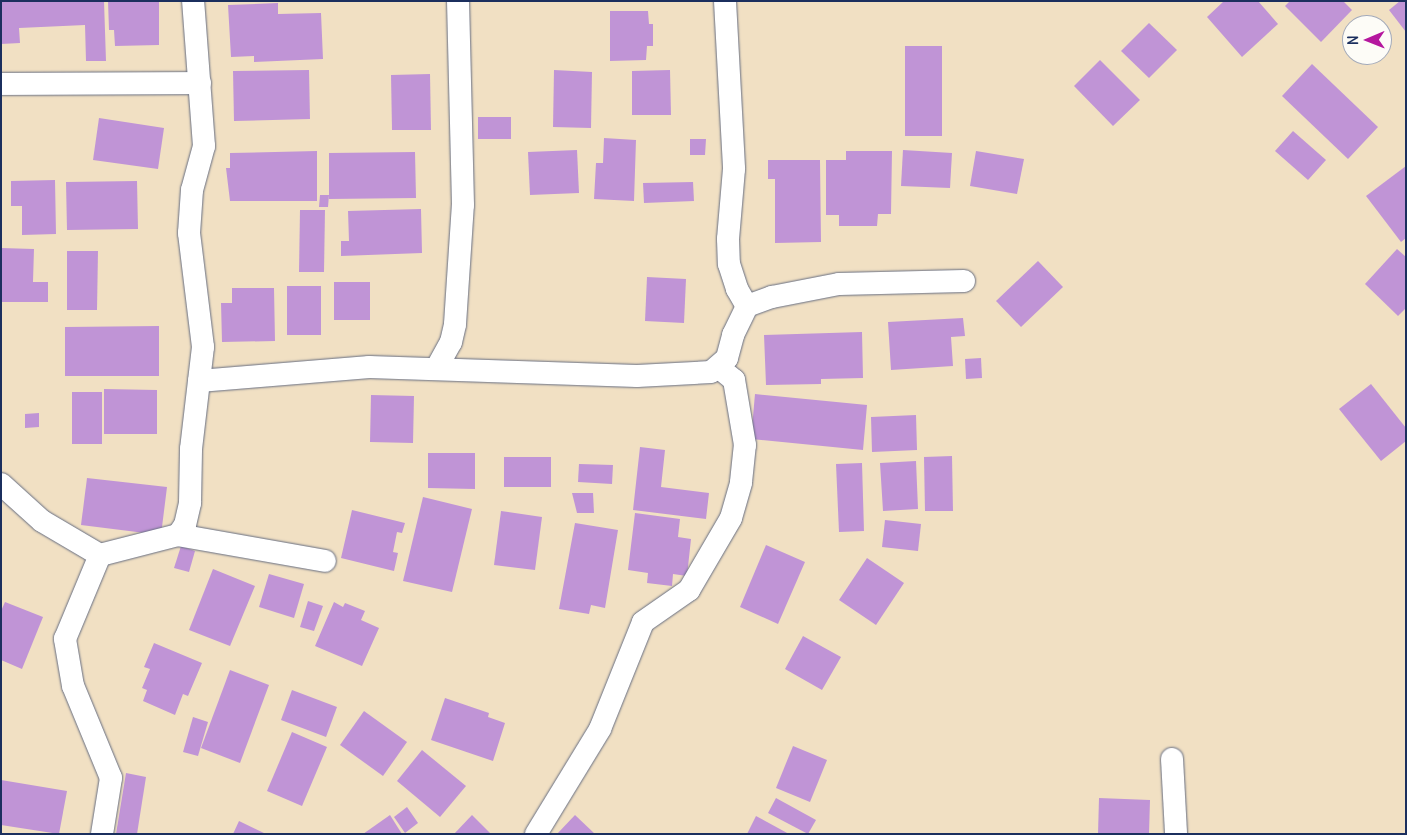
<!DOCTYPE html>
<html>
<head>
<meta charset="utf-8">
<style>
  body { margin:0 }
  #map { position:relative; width:1407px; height:835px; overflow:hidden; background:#f1e0c3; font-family:Delius,sans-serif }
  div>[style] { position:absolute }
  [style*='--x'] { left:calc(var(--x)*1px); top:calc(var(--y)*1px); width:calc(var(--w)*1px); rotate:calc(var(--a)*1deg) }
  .building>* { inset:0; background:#c094d6 }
  .roads { filter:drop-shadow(0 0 1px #666d81) drop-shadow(0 0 1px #666d81) }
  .street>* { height:22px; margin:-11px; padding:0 11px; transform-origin:11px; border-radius:11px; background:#fff }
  span { translate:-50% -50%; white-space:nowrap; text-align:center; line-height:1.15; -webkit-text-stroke:5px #fdfcf7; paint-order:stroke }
  .frame { position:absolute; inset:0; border:2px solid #1b2f5e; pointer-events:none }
  .north { position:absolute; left:1342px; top:15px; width:50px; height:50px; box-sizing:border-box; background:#fdfcf7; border:1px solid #a3aaba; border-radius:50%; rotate:269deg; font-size:14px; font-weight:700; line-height:20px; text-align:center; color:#1b2f5e }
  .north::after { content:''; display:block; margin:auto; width:18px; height:22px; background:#b5179e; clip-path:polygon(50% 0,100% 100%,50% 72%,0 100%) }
</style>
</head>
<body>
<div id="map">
  <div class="building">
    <i style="clip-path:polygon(1px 1px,104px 1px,106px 61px,86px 61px,85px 25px,19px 28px,20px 43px,1px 44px)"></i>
    <i style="clip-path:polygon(108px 1px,159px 1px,159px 45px,115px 46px,114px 30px,109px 30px)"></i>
    <i style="clip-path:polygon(1224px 1px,1258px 1px,1278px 24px,1242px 57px,1207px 17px)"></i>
    <i style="clip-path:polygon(1290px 1px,1343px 1px,1352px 10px,1321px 42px,1285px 6px)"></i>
    <i style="clip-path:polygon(1400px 1px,1406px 1px,1406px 32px,1389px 10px)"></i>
    <i style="clip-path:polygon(278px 3px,278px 14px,321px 13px,323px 59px,254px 62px,254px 56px,231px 57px,228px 5px)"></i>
    <i style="clip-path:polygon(610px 11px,648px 11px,649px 24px,653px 24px,653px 46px,647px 46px,646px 60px,610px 61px)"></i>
    <i style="clip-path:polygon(1149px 23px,1177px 50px,1149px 78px,1121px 51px)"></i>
    <i style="clip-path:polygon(905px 46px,942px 46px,942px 136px,905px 136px)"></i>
    <i style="clip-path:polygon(1100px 60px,1140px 100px,1113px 126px,1074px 86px)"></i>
    <i style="clip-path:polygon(1312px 64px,1378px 127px,1348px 159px,1282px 96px)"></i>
    <i style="clip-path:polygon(309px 70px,310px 119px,234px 121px,233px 71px)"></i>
    <i style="clip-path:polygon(554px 70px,592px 72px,591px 128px,553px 127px)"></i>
    <i style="clip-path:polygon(670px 70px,671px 115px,632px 115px,632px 71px)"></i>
    <i style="clip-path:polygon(430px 74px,431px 130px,392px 130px,391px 75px)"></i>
    <i style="clip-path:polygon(478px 117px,511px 117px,511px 139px,478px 139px)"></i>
    <i style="clip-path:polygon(99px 118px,164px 128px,158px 169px,93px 160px)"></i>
    <i style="clip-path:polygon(1293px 131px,1326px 160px,1308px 180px,1275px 151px)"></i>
    <i style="clip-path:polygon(604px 138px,636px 140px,634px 201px,594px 199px,596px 163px,603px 163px)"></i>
    <i style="clip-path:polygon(690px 139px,706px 139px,705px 155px,690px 155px)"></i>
    <i style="clip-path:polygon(577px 150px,579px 193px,530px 195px,528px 152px)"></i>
    <i style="clip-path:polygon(903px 150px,952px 153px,950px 188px,901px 186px)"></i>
    <i style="clip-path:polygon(317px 151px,317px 201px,230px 201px,226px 168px,230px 168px,230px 153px)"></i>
    <i style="clip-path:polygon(846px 151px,892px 151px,891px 214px,878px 214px,877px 226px,839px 226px,839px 215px,826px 215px,826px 160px,846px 160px)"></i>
    <i style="clip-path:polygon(976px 151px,1024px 159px,1017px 194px,970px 186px)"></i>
    <i style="clip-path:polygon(415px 152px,416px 198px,329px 199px,329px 153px)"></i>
    <i style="clip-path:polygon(768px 160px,820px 160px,821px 242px,775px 243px,775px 179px,768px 179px)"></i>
    <i style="clip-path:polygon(1406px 166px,1406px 238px,1401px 242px,1366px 196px)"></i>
    <i style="clip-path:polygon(55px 180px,56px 234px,22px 235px,22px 206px,11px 206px,11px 181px)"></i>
    <i style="clip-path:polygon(137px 181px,138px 229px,67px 230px,66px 182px)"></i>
    <i style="clip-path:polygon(693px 182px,694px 201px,644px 203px,643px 183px)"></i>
    <i style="clip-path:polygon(320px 195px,329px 195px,328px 207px,319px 207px)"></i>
    <i style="clip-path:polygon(421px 209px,422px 253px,341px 256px,341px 241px,349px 241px,348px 211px)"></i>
    <i style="clip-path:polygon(300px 210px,325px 210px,324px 272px,299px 272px)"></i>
    <i style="clip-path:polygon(1px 248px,34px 249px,33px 282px,48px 282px,48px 302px,1px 302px)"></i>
    <i style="clip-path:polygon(1397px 249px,1406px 257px,1406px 308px,1398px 316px,1365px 284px)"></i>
    <i style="clip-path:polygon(67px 251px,98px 251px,97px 310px,67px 310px)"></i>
    <i style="clip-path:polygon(1038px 261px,1063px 287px,1021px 327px,996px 301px)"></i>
    <i style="clip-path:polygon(647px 277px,686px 279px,684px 323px,645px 321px)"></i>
    <i style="clip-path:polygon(334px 282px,370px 282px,370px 320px,334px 320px)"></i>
    <i style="clip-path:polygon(287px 286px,321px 286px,321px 335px,287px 335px)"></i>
    <i style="clip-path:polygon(232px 288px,274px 288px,275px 341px,222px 342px,221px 303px,232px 303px)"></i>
    <i style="clip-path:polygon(963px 318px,965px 336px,951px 337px,953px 366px,891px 370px,888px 322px)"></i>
    <i style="clip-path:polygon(159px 326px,159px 376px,65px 376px,65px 327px)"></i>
    <i style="clip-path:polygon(862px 332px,863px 378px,821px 379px,821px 384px,766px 385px,764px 335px)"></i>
    <i style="clip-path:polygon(981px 358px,982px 378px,966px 379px,965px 359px)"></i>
    <i style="clip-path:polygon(1371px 384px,1406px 428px,1406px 441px,1381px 461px,1339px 409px)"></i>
    <i style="clip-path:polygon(104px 389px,157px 390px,157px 434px,104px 434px)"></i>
    <i style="clip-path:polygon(72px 392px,102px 392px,102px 444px,72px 444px)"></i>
    <i style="clip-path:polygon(755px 394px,867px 405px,863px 450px,751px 439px)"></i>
    <i style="clip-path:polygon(371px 395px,414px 396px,413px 443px,370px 442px)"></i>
    <i style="clip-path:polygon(39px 413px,39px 427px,25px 428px,25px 414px)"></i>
    <i style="clip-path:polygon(916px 415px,917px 450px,872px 452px,871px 417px)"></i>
    <i style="clip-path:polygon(640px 447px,665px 450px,661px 487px,709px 493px,706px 519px,633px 510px)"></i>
    <i style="clip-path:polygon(428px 453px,475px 453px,475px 489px,428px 488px)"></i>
    <i style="clip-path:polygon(952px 456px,953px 511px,925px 511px,924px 457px)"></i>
    <i style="clip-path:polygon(504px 457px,551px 457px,551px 487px,504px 487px)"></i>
    <i style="clip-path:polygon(916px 461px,918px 509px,883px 511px,880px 463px)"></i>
    <i style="clip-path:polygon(862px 463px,864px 531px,839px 532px,836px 464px)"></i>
    <i style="clip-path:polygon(579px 464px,613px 465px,612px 484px,578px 482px)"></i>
    <i style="clip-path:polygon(87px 478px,167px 487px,161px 535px,81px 525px)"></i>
    <i style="clip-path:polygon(572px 493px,593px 493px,594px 513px,577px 513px)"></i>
    <i style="clip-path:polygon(423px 497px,472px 509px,452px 592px,403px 581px)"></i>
    <i style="clip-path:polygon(352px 510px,405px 523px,402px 533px,397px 532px,393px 552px,398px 553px,394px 571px,341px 558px)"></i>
    <i style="clip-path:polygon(501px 511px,542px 517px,535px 570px,494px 565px)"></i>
    <i style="clip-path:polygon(635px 513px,680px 519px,678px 537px,691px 539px,687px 576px,673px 574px,672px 586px,647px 583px,648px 573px,628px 570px)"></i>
    <i style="clip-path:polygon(885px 520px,921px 524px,918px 551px,882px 547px)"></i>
    <i style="clip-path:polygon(575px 523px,618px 530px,605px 608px,591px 605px,589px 614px,559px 609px)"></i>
    <i style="clip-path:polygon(766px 545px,805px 562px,778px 624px,740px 607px)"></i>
    <i style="clip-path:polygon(181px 546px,195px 551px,189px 572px,174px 568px)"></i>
    <i style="clip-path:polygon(867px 558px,904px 583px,876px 625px,839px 600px)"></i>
    <i style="clip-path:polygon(213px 569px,255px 586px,230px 646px,189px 630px)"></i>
    <i style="clip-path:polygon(269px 574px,304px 584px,294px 618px,259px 607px)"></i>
    <i style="clip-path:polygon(308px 601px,323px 606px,314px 631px,300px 627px)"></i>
    <i style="clip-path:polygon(5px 602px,43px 617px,22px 669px,1px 660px,1px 611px)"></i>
    <i style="clip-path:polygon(334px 602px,343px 607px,345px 603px,365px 611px,361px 620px,379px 628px,362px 666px,315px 646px)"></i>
    <i style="clip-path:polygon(803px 636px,841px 657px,822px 690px,785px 669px)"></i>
    <i style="clip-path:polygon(154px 643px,202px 663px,188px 696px,183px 694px,175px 715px,143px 701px,147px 690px,142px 688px,150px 669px,144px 667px)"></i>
    <i style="clip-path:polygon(230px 670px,269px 685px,240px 763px,201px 748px)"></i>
    <i style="clip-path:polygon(292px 690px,337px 707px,326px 737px,281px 720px)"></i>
    <i style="clip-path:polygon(445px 698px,489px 713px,488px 717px,505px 723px,493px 761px,431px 740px)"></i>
    <i style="clip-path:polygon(364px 711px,407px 742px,383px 776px,340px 745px)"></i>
    <i style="clip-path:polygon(193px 717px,208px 722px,198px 756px,183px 752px)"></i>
    <i style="clip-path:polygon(292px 732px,327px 747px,302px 806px,267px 791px)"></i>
    <i style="clip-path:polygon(793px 746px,827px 760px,810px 802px,776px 788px)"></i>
    <i style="clip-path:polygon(422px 750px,466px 786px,440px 817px,397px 781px)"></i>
    <i style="clip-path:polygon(126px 773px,146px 777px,137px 834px,116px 834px)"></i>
    <i style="clip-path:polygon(1px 780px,67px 791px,59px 834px,1px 825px)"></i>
    <i style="clip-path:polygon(776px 798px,816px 820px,808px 834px,768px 813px)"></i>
    <i style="clip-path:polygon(1099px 798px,1150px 800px,1149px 834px,1098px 834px)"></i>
    <i style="clip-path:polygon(407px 807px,418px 823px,405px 833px,394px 817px)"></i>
    <i style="clip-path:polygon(390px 815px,402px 834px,363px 834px)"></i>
    <i style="clip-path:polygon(472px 815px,491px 834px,454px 834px)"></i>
    <i style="clip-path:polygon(575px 815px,595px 834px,557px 834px)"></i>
    <i style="clip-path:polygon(756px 816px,789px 834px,747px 834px)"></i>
    <i style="clip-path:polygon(239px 821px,266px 834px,233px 834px)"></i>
  </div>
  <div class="roads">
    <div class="street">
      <i style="--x:725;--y:1;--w:168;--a:86.9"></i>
      <i style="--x:734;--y:169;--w:70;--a:94.9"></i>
      <i style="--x:728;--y:239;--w:25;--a:88"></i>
      <i style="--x:729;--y:264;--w:26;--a:72"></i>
      <i style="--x:737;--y:289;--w:20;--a:60"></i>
      <i style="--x:1;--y:84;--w:199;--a:-0.3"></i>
      <i style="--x:436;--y:369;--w:31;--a:-61"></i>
      <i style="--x:451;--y:342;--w:18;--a:-77"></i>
      <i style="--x:455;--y:324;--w:119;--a:-86.2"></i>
      <i style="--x:463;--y:205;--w:204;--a:-91.4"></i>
      <i style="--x:199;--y:381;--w:171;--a:-4.7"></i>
      <i style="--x:369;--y:367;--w:268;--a:1.9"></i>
      <i style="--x:637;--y:376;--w:74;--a:-3.1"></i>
      <i style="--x:711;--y:372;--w:21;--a:-41"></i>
      <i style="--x:727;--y:358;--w:24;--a:-75"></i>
      <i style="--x:733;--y:335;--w:32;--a:-64"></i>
      <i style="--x:747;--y:306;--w:27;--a:-20"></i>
      <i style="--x:772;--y:297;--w:68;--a:-11"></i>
      <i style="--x:839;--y:284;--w:125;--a:-1.4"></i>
      <i style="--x:1;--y:484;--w:55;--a:42.1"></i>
      <i style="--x:42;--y:521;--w:67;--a:30.4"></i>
      <i style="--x:178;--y:535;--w:149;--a:10"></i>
      <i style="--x:1172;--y:759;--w:75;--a:86.9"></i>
      <i style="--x:102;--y:834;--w:57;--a:-80.9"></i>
      <i style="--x:111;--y:778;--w:100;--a:-112.4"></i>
      <i style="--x:73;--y:686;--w:48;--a:-99.7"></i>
      <i style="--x:65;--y:639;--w:91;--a:-67.4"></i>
      <i style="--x:100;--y:555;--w:81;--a:-14.4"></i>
      <i style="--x:178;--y:535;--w:12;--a:-55"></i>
      <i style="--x:185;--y:525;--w:23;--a:-77"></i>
      <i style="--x:190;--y:503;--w:54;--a:-88.9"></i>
      <i style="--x:191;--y:449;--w:103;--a:-83.3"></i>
      <i style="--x:203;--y:347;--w:115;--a:-97"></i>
      <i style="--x:189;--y:233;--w:43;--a:-86"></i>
      <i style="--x:192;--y:190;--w:46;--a:-74.7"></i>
      <i style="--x:204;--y:146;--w:145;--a:-94.3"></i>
      <i style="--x:536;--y:834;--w:123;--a:-58.6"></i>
      <i style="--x:600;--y:729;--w:115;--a:-68.1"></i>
      <i style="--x:643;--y:622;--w:56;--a:-34.8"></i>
      <i style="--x:689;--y:590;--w:83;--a:-59.7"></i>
      <i style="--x:731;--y:518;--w:37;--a:-74"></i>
      <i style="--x:741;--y:482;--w:37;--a:-84"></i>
      <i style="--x:745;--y:445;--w:66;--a:-99.6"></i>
      <i style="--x:734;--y:380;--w:19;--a:-141"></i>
    </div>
  </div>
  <div class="frame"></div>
  <div class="north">N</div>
</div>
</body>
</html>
